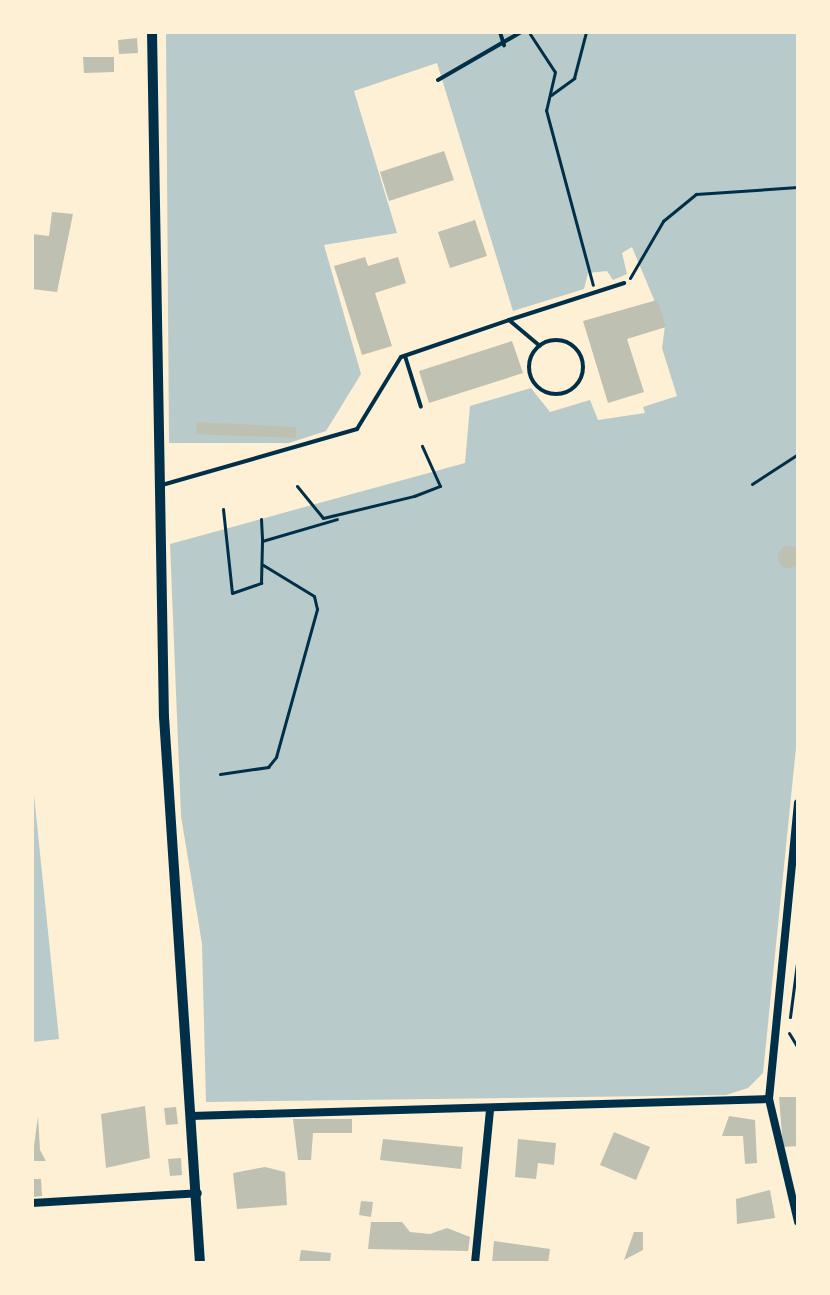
<!DOCTYPE html>
<html>
<head>
<meta charset="utf-8">
<style>
  body { margin:0 }
  #map { position:relative; width:830px; height:1295px; overflow:hidden; background:#fdf0d5; font-family:Karla,sans-serif }
  div>[style] { position:absolute }
  [style*='--x'] { left:calc(var(--x)*1px); top:calc(var(--y)*1px); width:calc(var(--w)*1px); rotate:calc(var(--a)*1deg) }
  .green>* { inset:0; background:#b9caca }
  .building>* { inset:0; background:#bec0b2 }
  .round { border-radius:50% }
  .path>* { height:3px; margin:-1.5px; padding:0 1.5px; transform-origin:1.5px; border-radius:1.5px; background:#003049 }
  .service>* { height:4px; margin:-2px; padding:0 2px; transform-origin:2px; border-radius:2px; background:#003049 }
  .service>.ring { margin:-2px; padding:0; box-sizing:content-box; background:none; border:4px solid #003049; border-radius:50% }
  .minor>* { height:8px; margin:-4px; padding:0 4px; transform-origin:4px; border-radius:4px; background:#003049 }
  .tertiary>* { height:10px; margin:-5px; padding:0 5px; transform-origin:5px; border-radius:5px; background:#003049 }
  span { translate:-50% -50%; white-space:nowrap; text-align:center; line-height:1.15; -webkit-text-stroke:6px #fdf0d5; paint-order:stroke }
  .frame { position:absolute; inset:0; border:34px solid #fdf0d5; pointer-events:none }
</style>
</head>
<body>
<div id="map">
  <div class="green">
    <i style="clip-path:polygon(166px 32px,798px 32px,798px 728px,763px 1073px,748px 1088px,726px 1095px,206px 1102px,202px 944px,181px 816px,170px 544px,465px 463px,470px 406px,531px 388px,550px 412px,590px 400px,598px 420px,645px 413px,643px 407px,677px 396px,662px 348px,665px 326px,632px 247px,622px 253px,627px 274px,613px 280px,607px 271px,588px 273px,584px 289px,513px 311px,437px 63px,354px 91px,397px 233px,324px 245px,361px 374px,326px 431px,289px 443px,169px 443px)"></i>
    <i style="clip-path:polygon(32px 775px,59px 1039px,32px 1042px)"></i>
  </div>
  <div class="building">
    <i style="clip-path:polygon(137px 38px,138px 53px,119px 54px,118px 40px)"></i>
    <i style="clip-path:polygon(83px 57px,114px 57px,114px 72px,84px 73px)"></i>
    <i style="clip-path:polygon(444px 151px,454px 180px,389px 201px,380px 172px)"></i>
    <i style="clip-path:polygon(52px 212px,73px 214px,57px 292px,32px 289px,32px 234px,49px 236px)"></i>
    <i style="clip-path:polygon(475px 220px,487px 256px,450px 268px,438px 232px)"></i>
    <i style="clip-path:polygon(365px 257px,368px 266px,398px 257px,406px 283px,375px 293px,392px 346px,362px 355px,334px 266px)"></i>
    <i style="clip-path:polygon(657px 300px,666px 327px,627px 339px,644px 392px,608px 403px,583px 321px)"></i>
    <i style="clip-path:polygon(512px 341px,523px 373px,429px 403px,419px 371px)"></i>
    <i style="clip-path:polygon(197px 422px,296px 427px,296px 438px,196px 434px)"></i>
    <i class="round" style="left:778px;top:546px;width:22px;height:22px"></i>
    <i style="clip-path:polygon(779px 1097px,798px 1097px,798px 1146px,783px 1147px)"></i>
    <i style="clip-path:polygon(145px 1106px,150px 1158px,106px 1168px,101px 1114px)"></i>
    <i style="clip-path:polygon(176px 1107px,178px 1124px,166px 1125px,164px 1108px)"></i>
    <i style="clip-path:polygon(38px 1116px,40px 1150px,46px 1161px,32px 1161px)"></i>
    <i style="clip-path:polygon(729px 1116px,755px 1120px,757px 1163px,745px 1164px,743px 1136px,722px 1136px)"></i>
    <i style="clip-path:polygon(293px 1119px,352px 1119px,352px 1133px,313px 1133px,311px 1160px,298px 1160px)"></i>
    <i style="clip-path:polygon(614px 1132px,650px 1147px,636px 1180px,600px 1165px)"></i>
    <i style="clip-path:polygon(383px 1139px,463px 1147px,461px 1169px,380px 1160px)"></i>
    <i style="clip-path:polygon(518px 1139px,556px 1143px,554px 1165px,538px 1163px,536px 1179px,515px 1177px)"></i>
    <i style="clip-path:polygon(181px 1158px,182px 1175px,170px 1176px,168px 1159px)"></i>
    <i style="clip-path:polygon(265px 1167px,285px 1172px,287px 1205px,237px 1209px,233px 1173px)"></i>
    <i style="clip-path:polygon(32px 1179px,41px 1179px,42px 1196px,32px 1197px)"></i>
    <i style="clip-path:polygon(770px 1190px,775px 1218px,737px 1224px,736px 1199px)"></i>
    <i style="clip-path:polygon(361px 1201px,373px 1202px,371px 1217px,359px 1215px)"></i>
    <i style="clip-path:polygon(371px 1222px,402px 1222px,410px 1232px,430px 1234px,447px 1228px,470px 1237px,468px 1251px,368px 1249px)"></i>
    <i style="clip-path:polygon(634px 1232px,643px 1232px,643px 1250px,624px 1260px)"></i>
    <i style="clip-path:polygon(494px 1241px,550px 1249px,548px 1263px,492px 1263px)"></i>
    <i style="clip-path:polygon(301px 1250px,331px 1253px,330px 1263px,299px 1263px)"></i>
  </div>
  <div class="path">
    <i style="--x:530;--y:34;--w:45;--a:56.7"></i>
    <i style="--x:555;--y:72;--w:39;--a:103"></i>
    <i style="--x:546;--y:110;--w:181;--a:75"></i>
    <i style="--x:551;--y:95;--w:29;--a:-36"></i>
    <i style="--x:574;--y:78;--w:48;--a:-75.4"></i>
    <i style="--x:630;--y:278;--w:66;--a:-59.9"></i>
    <i style="--x:663;--y:221;--w:43;--a:-39.3"></i>
    <i style="--x:696;--y:194;--w:102;--a:-3.9"></i>
    <i style="--x:752;--y:484;--w:55;--a:-33.1"></i>
    <i style="--x:297;--y:486;--w:41;--a:50.9"></i>
    <i style="--x:323;--y:518;--w:94;--a:-13.6"></i>
    <i style="--x:414;--y:496;--w:28;--a:-21"></i>
    <i style="--x:440;--y:486;--w:44;--a:-114.2"></i>
    <i style="--x:223;--y:509;--w:84;--a:83.9"></i>
    <i style="--x:232;--y:593;--w:31;--a:-19"></i>
    <i style="--x:261;--y:583;--w:42;--a:-88.6"></i>
    <i style="--x:261;--y:519;--w:22;--a:87"></i>
    <i style="--x:262;--y:541;--w:78;--a:-16.3"></i>
    <i style="--x:220;--y:774;--w:49;--a:-8.3"></i>
    <i style="--x:268;--y:767;--w:13;--a:-51"></i>
    <i style="--x:276;--y:757;--w:154;--a:-74.5"></i>
    <i style="--x:317;--y:609;--w:13;--a:-103"></i>
    <i style="--x:314;--y:596;--w:60;--a:-148.7"></i>
    <i style="--x:790;--y:1017;--w:63;--a:-82.6"></i>
    <i style="--x:789;--y:1033;--w:17;--a:59"></i>
  </div>
  <div class="service">
    <i style="--x:500;--y:32;--w:14;--a:73"></i>
    <i style="--x:438;--y:80;--w:96;--a:-30"></i>
    <i style="--x:509;--y:320;--w:121;--a:-17.8"></i>
    <i class="ring" style="left:529px;top:340px;width:50px;height:50px"></i>
    <i style="--x:405;--y:356;--w:53;--a:72.6"></i>
    <i style="--x:162;--y:485;--w:203;--a:-16"></i>
    <i style="--x:357;--y:429;--w:84;--a:-58.6"></i>
    <i style="--x:401;--y:357;--w:114;--a:-18.9"></i>
    <i style="--x:509;--y:320;--w:40;--a:40"></i>
  </div>
  <div class="minor">
    <i style="--x:798;--y:803;--w:297;--a:95.6"></i>
    <i style="--x:769;--y:1099;--w:126;--a:76.7"></i>
    <i style="--x:191;--y:1116;--w:578;--a:-1.68"></i>
    <i style="--x:32;--y:1203;--w:166;--a:-3.4"></i>
    <i style="--x:475;--y:1263;--w:154;--a:-84.4"></i>
  </div>
  <div class="tertiary">
    <i style="--x:152;--y:32;--w:685;--a:89"></i>
    <i style="--x:164;--y:717;--w:547;--a:86.23"></i>
  </div>
  <div class="frame"></div>
</div>
</body>
</html>
